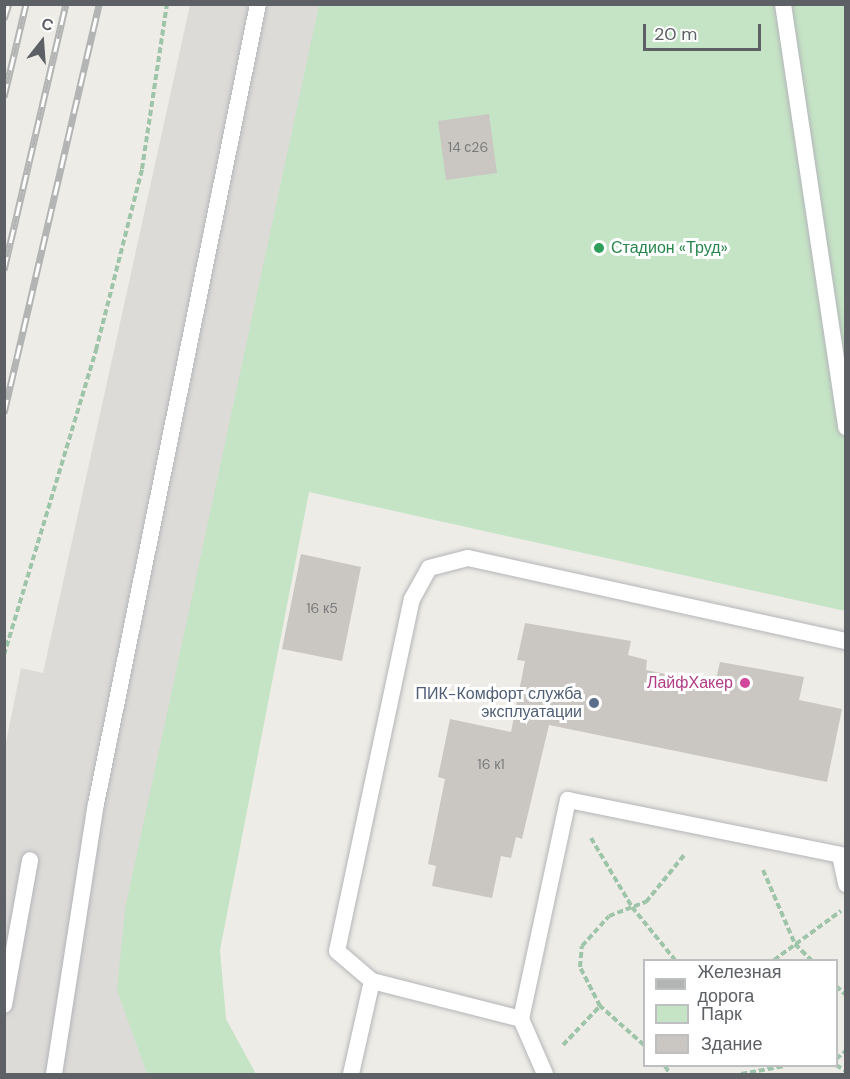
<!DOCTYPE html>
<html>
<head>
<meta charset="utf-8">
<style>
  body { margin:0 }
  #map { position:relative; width:850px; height:1079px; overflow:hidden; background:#eeece6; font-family:"DM Sans",sans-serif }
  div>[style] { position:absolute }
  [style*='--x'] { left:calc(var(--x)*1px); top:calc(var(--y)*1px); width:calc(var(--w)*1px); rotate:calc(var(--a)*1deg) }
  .industrial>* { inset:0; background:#dddbd8 }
  .green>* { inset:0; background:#c5e3c5 }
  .building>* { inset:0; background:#cac7c2 }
  .path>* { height:4px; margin-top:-2px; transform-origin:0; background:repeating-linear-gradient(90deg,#9ec4a9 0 6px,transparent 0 9px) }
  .roads { filter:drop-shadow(0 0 2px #b3b5b9) drop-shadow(0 0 2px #b3b5b9) }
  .service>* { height:16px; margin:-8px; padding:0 8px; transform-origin:8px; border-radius:8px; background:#fff }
  .rail>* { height:7px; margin-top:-3.5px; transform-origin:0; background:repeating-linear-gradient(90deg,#fff 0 14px,#b3b4b4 0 28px); box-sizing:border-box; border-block:2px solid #b3b4b4 }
  .dots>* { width:16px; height:16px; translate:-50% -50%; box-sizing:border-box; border:3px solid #fff; border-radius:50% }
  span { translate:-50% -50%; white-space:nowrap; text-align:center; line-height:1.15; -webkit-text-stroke:6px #fff; paint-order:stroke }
  .number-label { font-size:14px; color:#787a7c }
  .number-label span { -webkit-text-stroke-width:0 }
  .leisure-label { font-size:16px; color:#27864d }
  .left { translate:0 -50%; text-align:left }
  .hotel-label { font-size:16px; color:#b23c85 }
  .right { translate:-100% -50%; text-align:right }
  .service-label { font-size:16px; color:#4e5e75 }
  .frame { position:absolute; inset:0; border:6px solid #5d6064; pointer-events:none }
  .legend { position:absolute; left:643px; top:959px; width:195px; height:108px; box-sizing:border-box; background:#fff; border:2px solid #bebfc1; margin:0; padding:8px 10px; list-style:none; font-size:18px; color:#5d6064 }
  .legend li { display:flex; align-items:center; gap:12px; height:30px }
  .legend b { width:30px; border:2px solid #bebfc1 }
  .north { position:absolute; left:12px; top:12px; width:60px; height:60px; -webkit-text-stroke:4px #fff; paint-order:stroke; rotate:17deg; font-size:16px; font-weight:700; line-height:24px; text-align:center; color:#5d6064 }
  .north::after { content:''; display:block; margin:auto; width:21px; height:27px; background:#5d6064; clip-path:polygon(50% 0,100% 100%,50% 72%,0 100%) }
  .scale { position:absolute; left:643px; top:24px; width:118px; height:27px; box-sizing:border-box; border:3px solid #5d6064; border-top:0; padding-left:8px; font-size:18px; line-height:21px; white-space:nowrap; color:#5d6064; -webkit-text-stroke:4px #fff; paint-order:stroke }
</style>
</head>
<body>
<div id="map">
  <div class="industrial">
    <i style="clip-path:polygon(190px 5px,399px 5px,194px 1074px,5px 1074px,5px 747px,21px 668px,43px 673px)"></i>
  </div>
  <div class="green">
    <i style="clip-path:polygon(319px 5px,845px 5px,845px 611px,309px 492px,220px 950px,226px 1019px,256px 1074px,147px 1074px,117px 990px,125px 909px)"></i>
  </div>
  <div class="building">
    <i style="clip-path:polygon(489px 114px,497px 173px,446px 180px,438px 121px)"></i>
    <i style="clip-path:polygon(301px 554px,361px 567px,342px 661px,282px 649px)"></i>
    <i style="clip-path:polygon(525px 623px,631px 641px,628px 655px,647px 660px,646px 670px,715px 684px,720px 662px,804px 677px,799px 700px,842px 709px,827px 782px,549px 725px,522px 839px,516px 837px,511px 858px,501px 856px,492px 898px,432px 886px,436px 866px,428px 864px,445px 779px,438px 777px,450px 719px,511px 732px,525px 661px,517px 660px)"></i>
  </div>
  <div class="path">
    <i style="--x:4;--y:655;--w:319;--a:-73.2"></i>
    <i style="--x:96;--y:350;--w:187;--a:-75.7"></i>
    <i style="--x:142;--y:169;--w:167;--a:-81.4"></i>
    <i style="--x:591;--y:838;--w:80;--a:59.3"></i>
    <i style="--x:632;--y:907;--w:68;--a:50.9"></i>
    <i style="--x:763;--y:870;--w:81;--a:66.6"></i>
    <i style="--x:795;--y:944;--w:23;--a:45"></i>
    <i style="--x:774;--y:960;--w:83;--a:-36.2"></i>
    <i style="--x:836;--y:986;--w:13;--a:42"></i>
    <i style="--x:563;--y:1045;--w:54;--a:-46.5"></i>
    <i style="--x:644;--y:1045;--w:59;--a:-138.4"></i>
    <i style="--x:600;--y:1006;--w:44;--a:-117.1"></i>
    <i style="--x:580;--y:967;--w:21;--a:-85"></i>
    <i style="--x:582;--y:946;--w:40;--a:-48"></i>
    <i style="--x:609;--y:916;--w:40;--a:-21"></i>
    <i style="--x:646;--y:902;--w:62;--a:-50.9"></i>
    <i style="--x:836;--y:1059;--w:13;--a:-39"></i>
    <i style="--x:836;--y:1065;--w:12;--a:31"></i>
    <i style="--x:665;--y:1066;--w:9;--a:58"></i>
    <i style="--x:741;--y:1074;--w:44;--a:-10.5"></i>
  </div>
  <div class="roads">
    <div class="service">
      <i style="--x:783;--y:4;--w:428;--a:81.5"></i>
      <i style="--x:372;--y:981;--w:154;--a:14.3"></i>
      <i style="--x:521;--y:1019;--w:60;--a:66.4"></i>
      <i style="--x:4;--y:1005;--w:147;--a:-79.8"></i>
      <i style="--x:521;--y:1019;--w:224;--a:-77.9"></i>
      <i style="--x:568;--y:800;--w:278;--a:11.4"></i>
      <i style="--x:840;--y:855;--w:30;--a:78"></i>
      <i style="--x:54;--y:1074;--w:273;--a:-81.2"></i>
      <i style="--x:96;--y:804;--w:816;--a:-78.55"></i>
      <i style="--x:351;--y:1074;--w:95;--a:-77.3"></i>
      <i style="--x:372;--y:981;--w:46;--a:-139.4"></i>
      <i style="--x:337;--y:951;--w:360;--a:-78"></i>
      <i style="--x:412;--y:599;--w:35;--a:-61"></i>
      <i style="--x:429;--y:568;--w:40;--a:-14.4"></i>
      <i style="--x:468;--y:558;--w:387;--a:12.4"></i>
    </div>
  </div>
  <div class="rail">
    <i style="--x:4;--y:19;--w:16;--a:-72"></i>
    <i style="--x:4;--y:97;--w:96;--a:-76.7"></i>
    <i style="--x:4;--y:270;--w:273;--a:-76.9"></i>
    <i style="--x:4;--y:413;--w:420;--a:-76.9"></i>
  </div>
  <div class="dots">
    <i style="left:599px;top:248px;background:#2e9e5b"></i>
    <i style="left:745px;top:683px;background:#d1479c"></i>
    <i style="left:594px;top:703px;background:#5c6f8a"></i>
  </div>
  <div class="number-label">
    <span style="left:468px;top:147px">14 с26</span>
    <span style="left:322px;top:608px">16 к5</span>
    <span style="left:491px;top:764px">16 к1</span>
  </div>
  <div class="leisure-label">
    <span class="left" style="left:611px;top:248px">Стадион «Труд»</span>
  </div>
  <div class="hotel-label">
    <span class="right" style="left:733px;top:683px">ЛайфХакер</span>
  </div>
  <div class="service-label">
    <span class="right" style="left:582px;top:703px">ПИК-Комфорт служба<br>эксплуатации</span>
  </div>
  <div class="frame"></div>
  <ul class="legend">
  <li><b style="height:8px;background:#b3b4b4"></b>Железная дорога</li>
  <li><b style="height:16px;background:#c5e3c5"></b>Парк</li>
  <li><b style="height:16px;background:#cac7c2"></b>Здание</li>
  </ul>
  <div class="north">С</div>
  <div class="scale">20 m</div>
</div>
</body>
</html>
